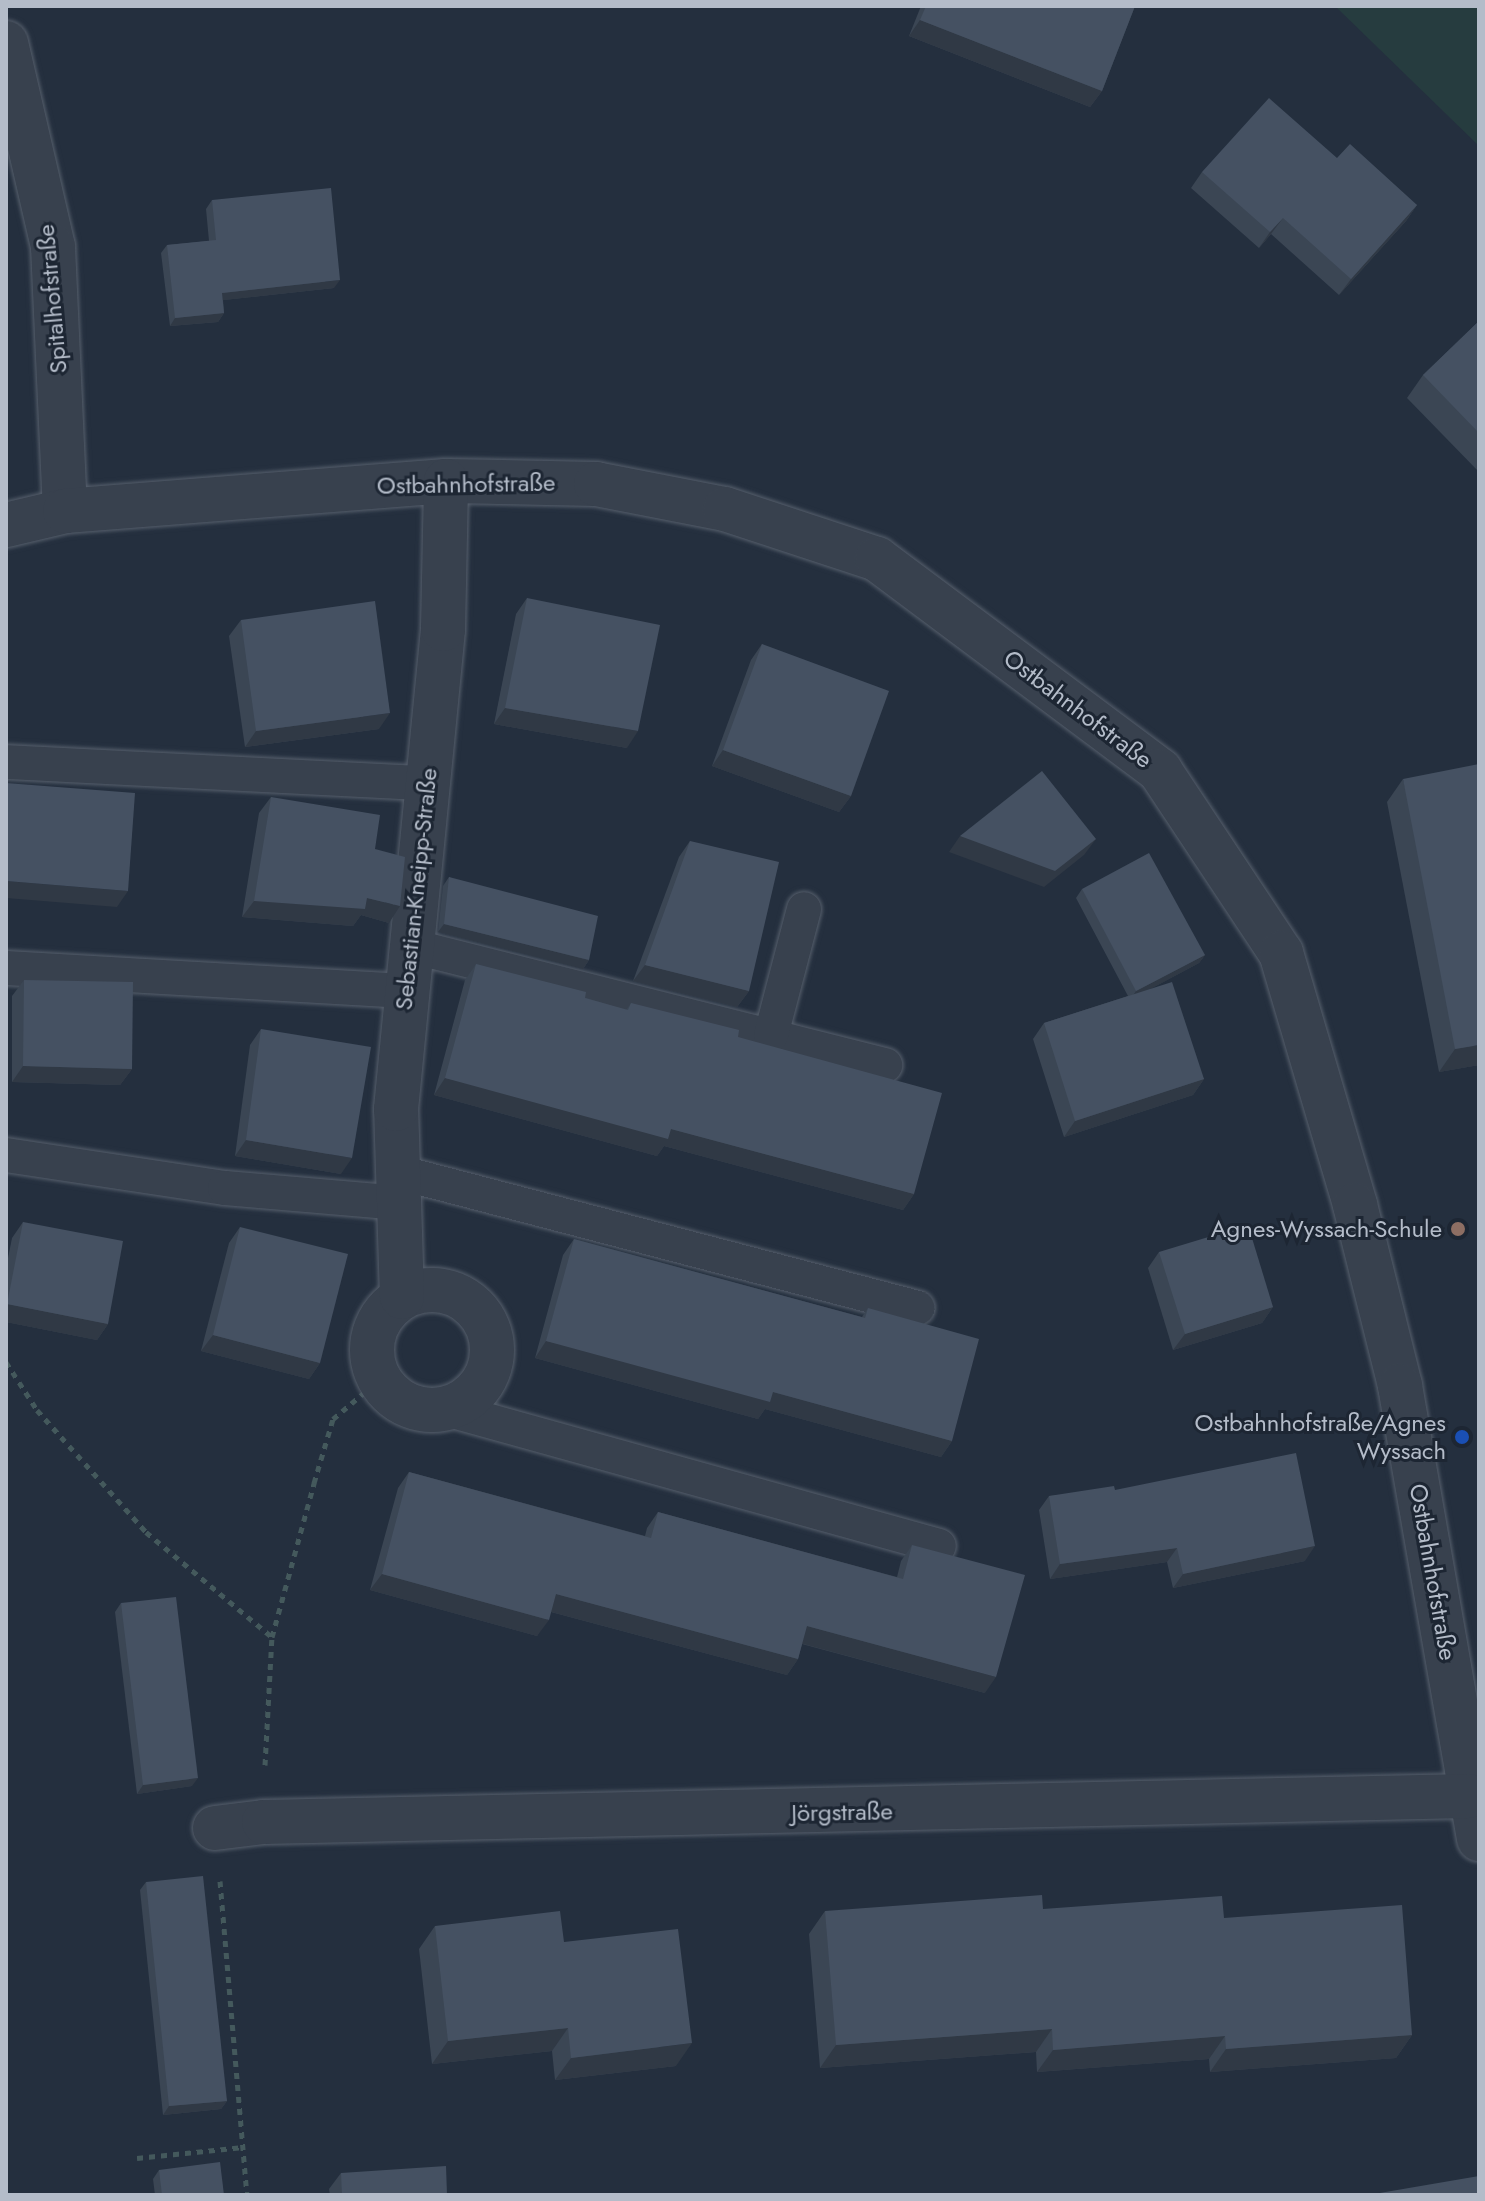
<!DOCTYPE html>
<html>
<head>
<meta charset="utf-8">
<style>
  body { margin:0 }
  #map { position:relative; width:1485px; height:2201px; overflow:hidden; background:#242f3e; font-family:Jost,sans-serif }
  div>[style] { position:absolute }
  [style*='--x'] { left:calc(var(--x)*1px); top:calc(var(--y)*1px); width:calc(var(--w)*1px); rotate:calc(var(--a)*1deg) }
  .green>* { inset:0; background:#263c3f }
  .path>* { height:5px; margin-top:-2.5px; transform-origin:0; background:repeating-linear-gradient(90deg,#44595c 0 6px,transparent 0 12px) }
  .roads { filter:drop-shadow(0 0 2px #565f6c) drop-shadow(0 0 2px #565f6c) }
  .service>* { height:34px; margin:-17px; padding:0 17px; transform-origin:17px; border-radius:17px; background:#38414e }
  .minor>* { height:44px; margin:-22px; padding:0 22px; transform-origin:22px; border-radius:22px; background:#38414e }
  .minor>.ring { margin:-22px; padding:0; box-sizing:content-box; background:none; border:44px solid #38414e; border-radius:50% }
  .wall>* { inset:0; background:#3b4654 }
  .shaded-wall>* { inset:0; background:#303945 }
  .building>* { inset:0; background:#455162 }
  .dots>* { width:22px; height:22px; translate:-50% -50%; box-sizing:border-box; border:4px solid #1d2633; border-radius:50% }
  span { translate:-50% -50%; white-space:nowrap; text-align:center; line-height:1.15; -webkit-text-stroke:6px #1d2633; paint-order:stroke }
  .street-label { font-size:24px; color:#b4bcc9 }
  .poi-label { font-size:24px; color:#b4bcc9 }
  .right { translate:-100% -50%; text-align:right }
  .frame { position:absolute; inset:0; border:8px solid #b4bcc9; pointer-events:none }
</style>
</head>
<body>
<div id="map">
  <div class="green">
    <i style="clip-path:polygon(1335px 6px,1479px 6px,1479px 146px)"></i>
  </div>
  <div class="path">
    <i style="--x:6;--y:1362;--w:57;--a:57.1"></i>
    <i style="--x:37;--y:1410;--w:164;--a:48.2"></i>
    <i style="--x:146;--y:1532;--w:164;--a:39.8"></i>
    <i style="--x:265;--y:1765;--w:128;--a:-86.9"></i>
    <i style="--x:272;--y:1637;--w:160;--a:-74.7"></i>
    <i style="--x:314;--y:1483;--w:67;--a:-73.5"></i>
    <i style="--x:333;--y:1419;--w:60;--a:-40.3"></i>
    <i style="--x:220;--y:1881;--w:315;--a:85.1"></i>
    <i style="--x:137;--y:2158;--w:107;--a:-5.9"></i>
  </div>
  <div class="roads">
    <div class="service">
      <i style="--x:6;--y:762;--w:422;--a:2.9"></i>
      <i style="--x:411;--y:946;--w:489;--a:14.1"></i>
      <i style="--x:6;--y:968;--w:400;--a:3.3"></i>
      <i style="--x:771;--y:1035;--w:130;--a:-75.3"></i>
      <i style="--x:6;--y:1155;--w:221;--a:8.6"></i>
      <i style="--x:225;--y:1188;--w:176;--a:4.9"></i>
      <i style="--x:398;--y:1172;--w:537;--a:14.66"></i>
      <i style="--x:432;--y:1411;--w:25;--a:2"></i>
      <i style="--x:457;--y:1412;--w:500;--a:15.54"></i>
    </div>
    <div class="minor">
      <i style="--x:6;--y:43;--w:209;--a:77"></i>
      <i style="--x:53;--y:247;--w:264;--a:87.4"></i>
      <i style="--x:6;--y:525;--w:61;--a:-13.3"></i>
      <i style="--x:65;--y:511;--w:382;--a:-4.5"></i>
      <i style="--x:446;--y:481;--w:150;--a:1.1"></i>
      <i style="--x:596;--y:484;--w:131;--a:11"></i>
      <i style="--x:725;--y:509;--w:160;--a:18.2"></i>
      <i style="--x:877;--y:559;--w:354;--a:36.8"></i>
      <i style="--x:1160;--y:771;--w:219;--a:56.4"></i>
      <i style="--x:1281;--y:953;--w:263;--a:73.6"></i>
      <i style="--x:1355;--y:1205;--w:187;--a:76"></i>
      <i style="--x:1400;--y:1386;--w:460;--a:80.1"></i>
      <i class="ring" style="left:372px;top:1290px;width:76px;height:76px"></i>
      <i style="--x:402;--y:1297;--w:188;--a:-91.8"></i>
      <i style="--x:396;--y:1109;--w:482;--a:-84.4"></i>
      <i style="--x:443;--y:629;--w:148;--a:-88.8"></i>
      <i style="--x:215;--y:1828;--w:49;--a:-7"></i>
      <i style="--x:264;--y:1822;--w:1205;--a:-1.24"></i>
    </div>
  </div>
  <div class="wall">
    <i style="clip-path:polygon(921px 6px,1135px 6px,1102px 91px,1090px 107px,909px 36px)"></i>
    <i style="clip-path:polygon(1337px 158px,1417px 205px,1406px 221px,1339px 295px,1271px 234px,1259px 248px,1191px 188px,1202px 172px)"></i>
    <i style="clip-path:polygon(212px 200px,334px 288px,223px 300px,224px 313px,218px 322px,170px 326px,161px 253px,167px 245px,209px 241px,206px 209px)"></i>
    <i style="clip-path:polygon(1479px 321px,1479px 472px,1407px 398px,1423px 375px)"></i>
    <i style="clip-path:polygon(527px 598px,627px 748px,494px 724px,516px 614px)"></i>
    <i style="clip-path:polygon(241px 620px,379px 729px,245px 747px,229px 636px)"></i>
    <i style="clip-path:polygon(762px 644px,851px 796px,839px 812px,712px 766px,751px 660px)"></i>
    <i style="clip-path:polygon(1403px 779px,1479px 1065px,1439px 1072px,1387px 802px)"></i>
    <i style="clip-path:polygon(271px 797px,375px 849px,389px 923px,361px 915px,353px 926px,242px 917px,259px 813px)"></i>
    <i style="clip-path:polygon(690px 841px,749px 991px,737px 1007px,633px 981px,679px 857px)"></i>
    <i style="clip-path:polygon(449px 877px,589px 960px,583px 969px,438px 932px,443px 886px)"></i>
    <i style="clip-path:polygon(1082px 889px,1205px 955px,1199px 963px,1150px 989px,1204px 1079px,1193px 1095px,1064px 1137px,1033px 1039px,1044px 1023px,1128px 996px,1076px 898px)"></i>
    <i style="clip-path:polygon(476px 964px,626px 1010px,631px 1003px,738px 1037px,914px 1194px,903px 1210px,664px 1146px,657px 1156px,434px 1095px,465px 980px)"></i>
    <i style="clip-path:polygon(24px 980px,132px 1069px,120px 1085px,12px 1082px,12px 996px)"></i>
    <i style="clip-path:polygon(261px 1029px,341px 1174px,235px 1156px,250px 1045px)"></i>
    <i style="clip-path:polygon(23px 1222px,108px 1324px,97px 1340px,6px 1322px,6px 1268px,12px 1238px)"></i>
    <i style="clip-path:polygon(240px 1227px,320px 1363px,309px 1379px,201px 1351px,229px 1243px)"></i>
    <i style="clip-path:polygon(574px 1239px,862px 1317px,868px 1308px,952px 1441px,941px 1457px,765px 1409px,758px 1419px,535px 1358px,563px 1255px)"></i>
    <i style="clip-path:polygon(1159px 1252px,1273px 1307px,1262px 1323px,1173px 1350px,1148px 1268px)"></i>
    <i style="clip-path:polygon(409px 1472px,645px 1536px,647px 1528px,658px 1512px,897px 1577px,901px 1561px,912px 1545px,985px 1693px,802px 1644px,798px 1659px,787px 1675px,551px 1612px,537px 1636px,370px 1590px,398px 1488px)"></i>
    <i style="clip-path:polygon(1115px 1490px,1305px 1561px,1173px 1588px,1167px 1562px,1050px 1579px,1039px 1510px,1049px 1496px)"></i>
    <i style="clip-path:polygon(121px 1603px,192px 1786px,137px 1794px,115px 1612px)"></i>
    <i style="clip-path:polygon(146px 1882px,227px 2101px,221px 2109px,163px 2115px,140px 1890px)"></i>
    <i style="clip-path:polygon(1043px 1909px,1224px 1918px,1412px 2035px,1396px 2058px,1210px 2072px,1209px 2059px,1037px 2072px,1036px 2052px,820px 2068px,809px 1934px,825px 1911px)"></i>
    <i style="clip-path:polygon(435px 1926px,564px 1942px,676px 2066px,555px 2080px,552px 2051px,432px 2064px,419px 1949px)"></i>
    <i style="clip-path:polygon(159px 2170px,224px 2195px,155px 2195px,153px 2179px)"></i>
    <i style="clip-path:polygon(341px 2173px,447px 2195px,330px 2195px,329px 2189px)"></i>
  </div>
  <div class="shaded-wall">
    <i style="clip-path:polygon(920px 20px,1102px 91px,1090px 107px,909px 36px)"></i>
    <i style="clip-path:polygon(1417px 205px,1406px 221px,1339px 295px,1351px 279px)"></i>
    <i style="clip-path:polygon(1283px 218px,1271px 234px,1259px 248px,1270px 232px)"></i>
    <i style="clip-path:polygon(340px 280px,334px 288px,216px 301px,222px 293px)"></i>
    <i style="clip-path:polygon(224px 313px,218px 322px,170px 326px,175px 318px)"></i>
    <i style="clip-path:polygon(505px 708px,638px 731px,627px 748px,494px 724px)"></i>
    <i style="clip-path:polygon(390px 713px,379px 729px,245px 747px,256px 731px)"></i>
    <i style="clip-path:polygon(723px 750px,851px 796px,839px 812px,712px 766px)"></i>
    <i style="clip-path:polygon(960px 836px,1096px 839px,1084px 855px,1044px 887px,949px 852px)"></i>
    <i style="clip-path:polygon(6px 881px,128px 891px,117px 907px,6px 898px)"></i>
    <i style="clip-path:polygon(367px 898px,400px 906px,389px 923px,361px 915px,353px 926px,242px 917px,254px 901px)"></i>
    <i style="clip-path:polygon(444px 924px,589px 960px,583px 969px,438px 932px)"></i>
    <i style="clip-path:polygon(1205px 955px,1199px 963px,1130px 1000px,1136px 991px)"></i>
    <i style="clip-path:polygon(645px 965px,749px 991px,737px 1007px,633px 981px)"></i>
    <i style="clip-path:polygon(1479px 1045px,1479px 1065px,1439px 1072px,1455px 1049px)"></i>
    <i style="clip-path:polygon(23px 1066px,132px 1069px,120px 1085px,12px 1082px)"></i>
    <i style="clip-path:polygon(445px 1078px,671px 1129px,914px 1194px,903px 1210px,664px 1146px,657px 1156px,434px 1095px)"></i>
    <i style="clip-path:polygon(1204px 1079px,1193px 1095px,1064px 1137px,1075px 1121px)"></i>
    <i style="clip-path:polygon(246px 1140px,352px 1158px,341px 1174px,235px 1156px)"></i>
    <i style="clip-path:polygon(7px 1304px,108px 1324px,97px 1340px,6px 1322px,6px 1306px)"></i>
    <i style="clip-path:polygon(1273px 1307px,1262px 1323px,1173px 1350px,1185px 1334px)"></i>
    <i style="clip-path:polygon(213px 1335px,320px 1363px,309px 1379px,201px 1351px)"></i>
    <i style="clip-path:polygon(546px 1341px,773px 1392px,952px 1441px,941px 1457px,765px 1409px,758px 1419px,535px 1358px)"></i>
    <i style="clip-path:polygon(1315px 1546px,1305px 1561px,1173px 1588px,1183px 1574px)"></i>
    <i style="clip-path:polygon(1177px 1548px,1167px 1562px,1050px 1579px,1060px 1564px)"></i>
    <i style="clip-path:polygon(382px 1574px,549px 1620px,537px 1636px,370px 1590px)"></i>
    <i style="clip-path:polygon(556px 1594px,798px 1659px,787px 1675px,544px 1610px)"></i>
    <i style="clip-path:polygon(807px 1626px,996px 1677px,985px 1693px,796px 1642px)"></i>
    <i style="clip-path:polygon(198px 1778px,192px 1786px,137px 1794px,143px 1785px)"></i>
    <i style="clip-path:polygon(568px 2028px,552px 2051px,432px 2064px,448px 2041px)"></i>
    <i style="clip-path:polygon(1052px 2029px,1036px 2052px,820px 2068px,836px 2045px)"></i>
    <i style="clip-path:polygon(1412px 2035px,1396px 2058px,1210px 2072px,1226px 2049px)"></i>
    <i style="clip-path:polygon(1225px 2036px,1209px 2059px,1037px 2072px,1053px 2050px)"></i>
    <i style="clip-path:polygon(692px 2043px,676px 2066px,555px 2080px,571px 2058px)"></i>
    <i style="clip-path:polygon(227px 2101px,221px 2109px,163px 2115px,169px 2106px)"></i>
  </div>
  <div class="building">
    <i style="clip-path:polygon(926px 6px,1135px 6px,1102px 91px,920px 20px)"></i>
    <i style="clip-path:polygon(1269px 98px,1337px 158px,1350px 144px,1417px 205px,1351px 279px,1283px 218px,1270px 232px,1202px 172px)"></i>
    <i style="clip-path:polygon(331px 188px,340px 280px,222px 293px,224px 313px,175px 318px,167px 245px,216px 240px,212px 200px)"></i>
    <i style="clip-path:polygon(1479px 321px,1479px 433px,1423px 375px)"></i>
    <i style="clip-path:polygon(527px 598px,660px 625px,638px 731px,505px 708px)"></i>
    <i style="clip-path:polygon(375px 601px,390px 713px,256px 731px,241px 620px)"></i>
    <i style="clip-path:polygon(762px 644px,889px 691px,851px 796px,723px 750px)"></i>
    <i style="clip-path:polygon(1479px 764px,1479px 1045px,1455px 1049px,1403px 779px)"></i>
    <i style="clip-path:polygon(1042px 771px,1096px 839px,1055px 871px,960px 836px)"></i>
    <i style="clip-path:polygon(6px 783px,135px 793px,128px 891px,6px 881px)"></i>
    <i style="clip-path:polygon(271px 797px,380px 815px,375px 849px,405px 857px,400px 906px,367px 898px,365px 909px,254px 901px)"></i>
    <i style="clip-path:polygon(690px 841px,779px 862px,749px 991px,645px 965px)"></i>
    <i style="clip-path:polygon(1149px 853px,1205px 955px,1136px 991px,1082px 889px)"></i>
    <i style="clip-path:polygon(449px 877px,598px 916px,589px 960px,444px 924px)"></i>
    <i style="clip-path:polygon(476px 964px,586px 992px,585px 998px,628px 1010px,631px 1003px,739px 1030px,738px 1037px,942px 1093px,914px 1194px,671px 1129px,668px 1139px,445px 1078px)"></i>
    <i style="clip-path:polygon(24px 980px,133px 982px,132px 1069px,23px 1066px)"></i>
    <i style="clip-path:polygon(1172px 982px,1204px 1079px,1075px 1121px,1044px 1023px)"></i>
    <i style="clip-path:polygon(261px 1029px,371px 1047px,352px 1158px,246px 1140px)"></i>
    <i style="clip-path:polygon(23px 1222px,123px 1241px,108px 1324px,7px 1304px)"></i>
    <i style="clip-path:polygon(1248px 1225px,1273px 1307px,1185px 1334px,1159px 1252px)"></i>
    <i style="clip-path:polygon(240px 1227px,348px 1254px,320px 1363px,213px 1335px)"></i>
    <i style="clip-path:polygon(574px 1239px,865px 1318px,868px 1308px,979px 1339px,952px 1441px,773px 1392px,770px 1402px,546px 1341px)"></i>
    <i style="clip-path:polygon(1296px 1453px,1315px 1546px,1183px 1574px,1177px 1548px,1060px 1564px,1049px 1496px,1114px 1486px,1115px 1490px)"></i>
    <i style="clip-path:polygon(409px 1472px,651px 1538px,658px 1512px,903px 1579px,912px 1545px,1025px 1575px,996px 1677px,807px 1626px,798px 1659px,556px 1594px,549px 1620px,382px 1574px)"></i>
    <i style="clip-path:polygon(176px 1597px,198px 1778px,143px 1785px,121px 1603px)"></i>
    <i style="clip-path:polygon(203px 1876px,227px 2101px,169px 2106px,146px 1882px)"></i>
    <i style="clip-path:polygon(1042px 1895px,1043px 1909px,1222px 1896px,1224px 1918px,1402px 1905px,1412px 2035px,1226px 2049px,1225px 2036px,1053px 2050px,1052px 2029px,836px 2045px,825px 1911px)"></i>
    <i style="clip-path:polygon(560px 1911px,564px 1942px,678px 1929px,692px 2043px,571px 2058px,568px 2028px,448px 2041px,435px 1926px)"></i>
    <i style="clip-path:polygon(220px 2162px,224px 2195px,162px 2195px,159px 2170px)"></i>
    <i style="clip-path:polygon(446px 2166px,447px 2195px,342px 2195px,341px 2173px)"></i>
    <i style="clip-path:polygon(1479px 2176px,1479px 2195px,1368px 2195px)"></i>
  </div>
  <div class="dots">
    <i style="left:1458px;top:1229px;background:#8d6e63"></i>
    <i style="left:1462px;top:1437px;background:#1a4fb4"></i>
  </div>
  <div class="street-label">
    <span style="left:52px;top:299px;rotate:-95deg">Spitalhofstraße</span>
    <span style="left:466px;top:484px;rotate:-1deg">Ostbahnhofstraße</span>
    <span style="left:1078px;top:709px;rotate:37deg">Ostbahnhofstraße</span>
    <span style="left:416px;top:889px;rotate:-84deg">Sebastian-Kneipp-Straße</span>
    <span style="left:1433px;top:1572px;rotate:80deg">Ostbahnhofstraße</span>
    <span style="left:842px;top:1812px;rotate:-1deg">Jörgstraße</span>
  </div>
  <div class="poi-label">
    <span class="right" style="left:1442px;top:1229px">Agnes-Wyssach-Schule</span>
    <span class="right" style="left:1446px;top:1437px">Ostbahnhofstraße/Agnes<br>Wyssach</span>
  </div>
  <div class="frame"></div>
</div>
</body>
</html>
